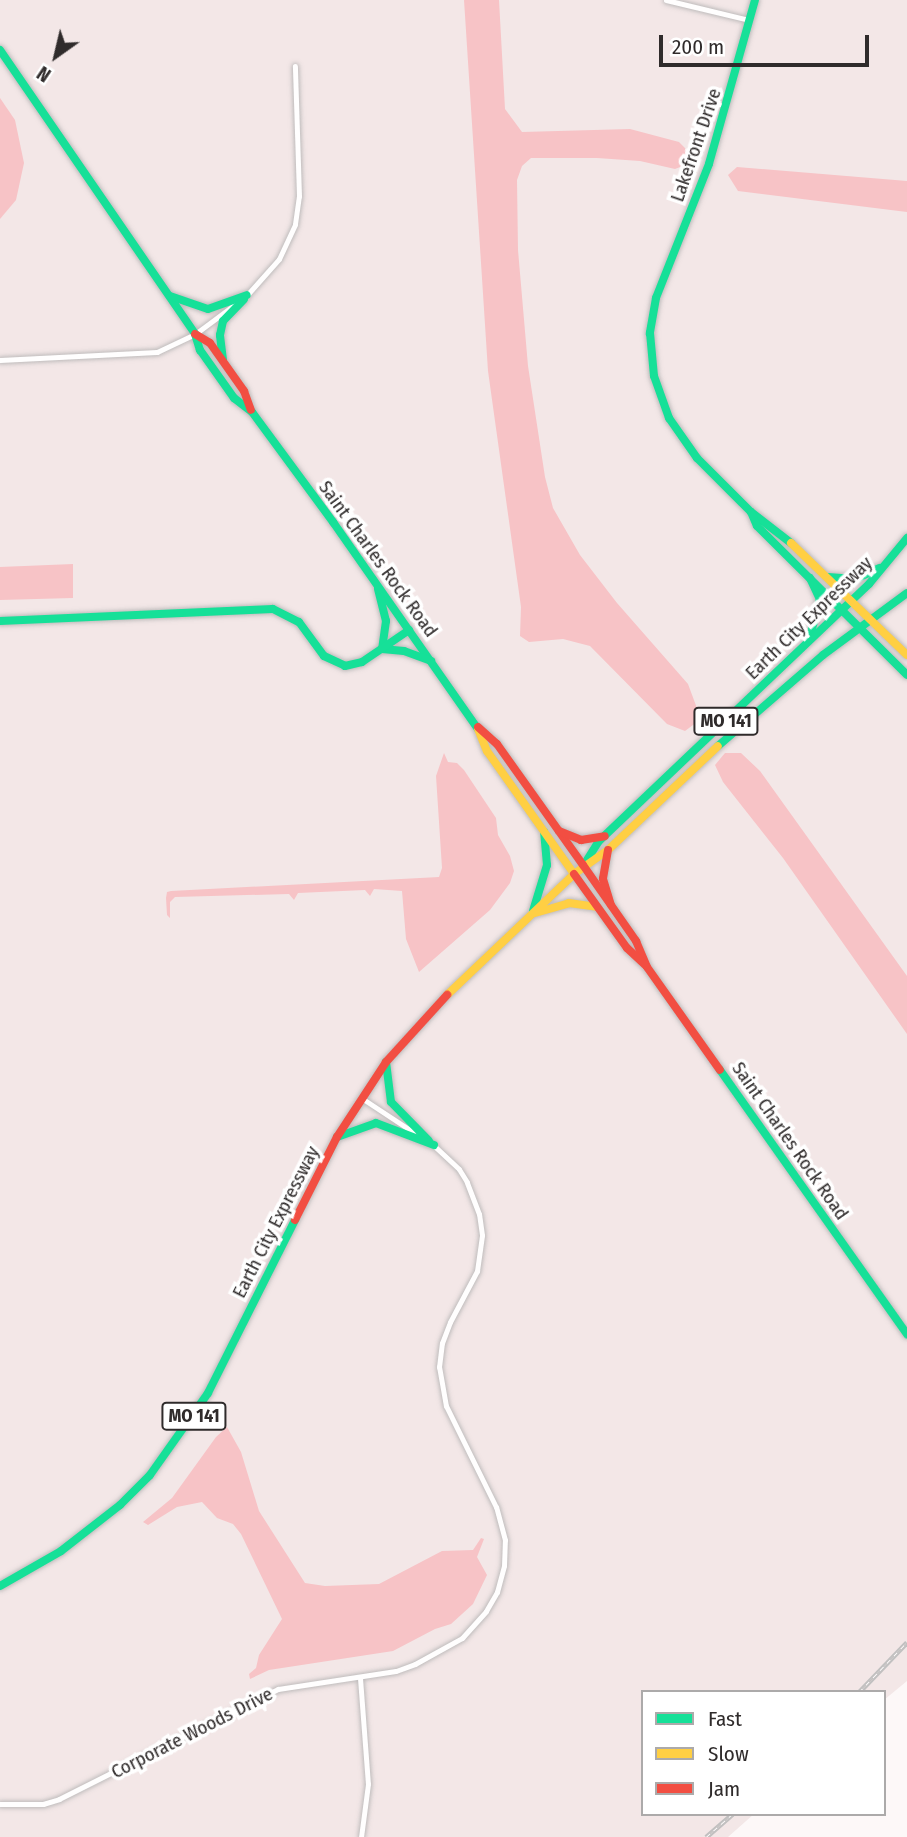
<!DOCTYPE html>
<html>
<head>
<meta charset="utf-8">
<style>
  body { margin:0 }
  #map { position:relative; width:907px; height:1837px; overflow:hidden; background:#fdf8f8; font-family:"Fira Sans Condensed",sans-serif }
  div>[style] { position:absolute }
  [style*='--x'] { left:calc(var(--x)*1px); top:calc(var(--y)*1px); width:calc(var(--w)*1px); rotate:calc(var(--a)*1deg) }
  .built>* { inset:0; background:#f3e7e7 }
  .water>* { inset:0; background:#f7c3c6 }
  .roads { filter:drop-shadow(0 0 2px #bfbcbc) drop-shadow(0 0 2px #bfbcbc) }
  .street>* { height:5px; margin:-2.5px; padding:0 2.5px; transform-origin:2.5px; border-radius:2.5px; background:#fffefe }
  .fast>* { height:8px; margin:-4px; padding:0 4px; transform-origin:4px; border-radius:4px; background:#16e098 }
  .slow>* { height:8px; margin:-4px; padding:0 4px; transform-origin:4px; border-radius:4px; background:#ffcf43 }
  .jam>* { height:8px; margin:-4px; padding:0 4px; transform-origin:4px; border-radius:4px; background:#f24e42 }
  .rail>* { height:4.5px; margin-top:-2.25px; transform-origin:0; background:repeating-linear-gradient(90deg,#fff 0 5px,#c1c0c0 0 10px); box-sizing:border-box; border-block:2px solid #c1c0c0 }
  span { translate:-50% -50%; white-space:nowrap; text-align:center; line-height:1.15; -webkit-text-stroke:7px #fff; paint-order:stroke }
  .shield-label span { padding:2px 5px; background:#fff; border:2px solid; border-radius:5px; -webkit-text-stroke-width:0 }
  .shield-label { font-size:18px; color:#2f2b2b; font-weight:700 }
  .street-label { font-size:19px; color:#2f2b2b }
  .legend { position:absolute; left:641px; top:1690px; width:245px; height:126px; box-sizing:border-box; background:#fff; border:2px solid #acaaaa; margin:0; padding:9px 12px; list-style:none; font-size:21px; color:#2f2b2b }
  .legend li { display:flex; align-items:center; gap:14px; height:35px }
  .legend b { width:35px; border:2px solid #acaaaa }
  .north { position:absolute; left:21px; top:21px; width:70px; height:70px; -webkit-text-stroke:5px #fff; paint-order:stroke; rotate:214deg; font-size:19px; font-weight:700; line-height:28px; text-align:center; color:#2f2b2b }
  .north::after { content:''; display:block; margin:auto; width:24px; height:32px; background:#2f2b2b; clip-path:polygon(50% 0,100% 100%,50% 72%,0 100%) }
  .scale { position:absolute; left:659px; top:35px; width:210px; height:32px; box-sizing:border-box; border:4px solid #2f2b2b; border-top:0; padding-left:9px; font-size:21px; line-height:24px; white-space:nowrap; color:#2f2b2b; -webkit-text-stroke:5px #fff; paint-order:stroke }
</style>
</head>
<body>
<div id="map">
  <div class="built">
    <i style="clip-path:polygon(0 0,907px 0,907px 1681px,884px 1700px,884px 1692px,643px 1692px,643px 1814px,754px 1814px,728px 1837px,0 1837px)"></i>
  </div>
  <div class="water">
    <i style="clip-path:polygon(464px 0,499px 0,505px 109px,522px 132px,630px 129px,679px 142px,690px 153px,688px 164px,675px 169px,640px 161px,597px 158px,531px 158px,522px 166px,517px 180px,518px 250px,528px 366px,545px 477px,553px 508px,580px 555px,617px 603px,688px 684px,701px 719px,685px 731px,667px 724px,590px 646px,563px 639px,529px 642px,520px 636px,521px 607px,488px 371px)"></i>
    <i style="clip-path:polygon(0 98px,15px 120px,24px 163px,16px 200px,0 219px)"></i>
    <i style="clip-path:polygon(737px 167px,907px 181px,907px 212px,738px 191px,728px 175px)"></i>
    <i style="clip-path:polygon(73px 564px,73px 598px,0 600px,0 567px)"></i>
    <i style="clip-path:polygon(444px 753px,448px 762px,457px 763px,464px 770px,496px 818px,498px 835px,510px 856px,514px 871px,510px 883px,490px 910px,419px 972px,406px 939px,402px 891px,374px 889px,370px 896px,365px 890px,298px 893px,294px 900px,289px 894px,175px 897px,170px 902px,170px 918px,167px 915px,166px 898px,167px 892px,171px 891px,439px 877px,442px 868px,436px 776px)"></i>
    <i style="clip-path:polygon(725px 753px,741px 753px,760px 771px,907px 976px,907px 1034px,783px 858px,723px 782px,715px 765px)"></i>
    <i style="clip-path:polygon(227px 1427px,241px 1452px,259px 1511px,305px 1583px,325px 1586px,379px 1584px,442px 1551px,473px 1550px,481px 1538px,484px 1539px,477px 1557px,487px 1575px,473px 1604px,451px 1624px,435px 1629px,393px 1651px,269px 1670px,250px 1679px,249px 1674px,256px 1668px,259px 1655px,282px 1619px,241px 1534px,233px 1524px,217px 1518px,202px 1502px,177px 1507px,148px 1525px,143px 1522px,172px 1498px,216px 1437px)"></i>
  </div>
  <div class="roads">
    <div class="street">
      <i style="--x:666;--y:0;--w:85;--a:13.5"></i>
      <i style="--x:247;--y:295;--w:48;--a:-48.4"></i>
      <i style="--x:279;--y:259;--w:38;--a:-65"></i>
      <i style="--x:295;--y:224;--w:28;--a:-82"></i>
      <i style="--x:299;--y:196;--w:130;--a:-91.8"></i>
      <i style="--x:0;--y:360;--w:157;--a:-2.9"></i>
      <i style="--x:157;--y:352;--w:42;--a:-25.3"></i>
      <i style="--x:195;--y:334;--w:49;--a:-36.6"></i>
      <i style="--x:363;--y:1099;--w:60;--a:33.4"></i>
      <i style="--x:360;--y:1678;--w:106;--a:85.7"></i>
      <i style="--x:368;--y:1784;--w:53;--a:97.5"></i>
      <i style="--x:0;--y:1804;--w:43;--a:0"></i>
      <i style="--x:43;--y:1804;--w:17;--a:-17"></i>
      <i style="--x:59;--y:1799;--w:245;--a:-26.7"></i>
      <i style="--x:278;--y:1689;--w:119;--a:-8.7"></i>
      <i style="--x:396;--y:1671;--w:20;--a:-20"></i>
      <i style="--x:415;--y:1664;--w:54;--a:-29"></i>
      <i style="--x:462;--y:1638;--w:36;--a:-48"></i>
      <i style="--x:486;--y:1611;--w:22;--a:-60"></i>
      <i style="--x:497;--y:1592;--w:27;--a:-75"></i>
      <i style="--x:504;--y:1566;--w:26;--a:-88"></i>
      <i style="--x:505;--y:1540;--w:34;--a:-105"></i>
      <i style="--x:496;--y:1507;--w:113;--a:-116.3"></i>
      <i style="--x:446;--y:1406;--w:40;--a:-100"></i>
      <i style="--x:439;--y:1367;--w:24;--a:-83"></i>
      <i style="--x:442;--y:1343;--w:22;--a:-69"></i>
      <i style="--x:450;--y:1322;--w:58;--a:-62.1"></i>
      <i style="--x:477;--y:1271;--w:36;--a:-82"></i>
      <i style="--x:482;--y:1235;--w:21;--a:-98"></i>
      <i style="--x:479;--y:1214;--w:34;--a:-111"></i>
      <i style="--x:467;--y:1182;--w:15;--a:-122"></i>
      <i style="--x:459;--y:1169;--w:35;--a:-137"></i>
    </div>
    <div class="fast">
      <i style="--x:755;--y:0;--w:170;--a:105.7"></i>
      <i style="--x:709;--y:164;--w:144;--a:111.6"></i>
      <i style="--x:656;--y:298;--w:36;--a:100"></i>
      <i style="--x:650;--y:333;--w:43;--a:84.7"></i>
      <i style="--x:654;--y:376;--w:45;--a:70.3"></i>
      <i style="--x:669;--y:418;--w:49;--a:55"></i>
      <i style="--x:697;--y:458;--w:76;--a:45"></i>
      <i style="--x:751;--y:512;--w:51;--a:37.8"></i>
      <i style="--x:0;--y:50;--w:345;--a:55.5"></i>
      <i style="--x:195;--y:334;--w:17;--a:73"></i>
      <i style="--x:200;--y:350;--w:59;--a:54.7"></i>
      <i style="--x:234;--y:398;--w:23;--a:38"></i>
      <i style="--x:252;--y:412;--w:137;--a:53.6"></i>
      <i style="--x:333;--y:522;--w:253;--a:55"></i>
      <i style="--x:170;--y:296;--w:40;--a:18.9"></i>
      <i style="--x:208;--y:309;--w:41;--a:-19.7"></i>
      <i style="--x:223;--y:360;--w:25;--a:-97"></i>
      <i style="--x:220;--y:335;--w:14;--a:-78"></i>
      <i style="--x:223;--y:321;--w:30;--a:-46"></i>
      <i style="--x:751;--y:512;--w:15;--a:67"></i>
      <i style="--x:757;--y:526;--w:211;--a:44.8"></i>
      <i style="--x:828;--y:577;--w:27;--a:4"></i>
      <i style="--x:855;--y:579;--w:27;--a:-24"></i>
      <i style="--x:810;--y:578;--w:23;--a:65"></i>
      <i style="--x:820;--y:599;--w:39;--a:105"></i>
      <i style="--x:378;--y:589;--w:33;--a:76"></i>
      <i style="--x:386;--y:621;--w:28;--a:98"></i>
      <i style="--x:382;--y:649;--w:22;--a:5"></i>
      <i style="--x:404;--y:651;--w:29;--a:20"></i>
      <i style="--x:0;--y:621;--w:273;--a:-2.5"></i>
      <i style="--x:273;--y:609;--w:29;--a:27"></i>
      <i style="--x:299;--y:622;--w:42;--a:53.7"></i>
      <i style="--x:324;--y:656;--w:23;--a:25"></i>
      <i style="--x:345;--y:666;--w:17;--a:-13"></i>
      <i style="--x:362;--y:662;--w:57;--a:-34.2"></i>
      <i style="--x:718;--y:746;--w:139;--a:-40.9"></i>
      <i style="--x:823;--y:655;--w:104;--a:-36.4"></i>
      <i style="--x:587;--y:860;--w:22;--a:-58"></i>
      <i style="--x:599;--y:841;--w:373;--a:-43.6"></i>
      <i style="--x:869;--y:584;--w:60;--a:-50.4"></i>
      <i style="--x:533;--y:911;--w:48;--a:-73.1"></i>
      <i style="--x:547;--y:865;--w:33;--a:-95"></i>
      <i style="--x:386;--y:1062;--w:40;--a:82.9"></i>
      <i style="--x:391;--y:1102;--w:54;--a:45.7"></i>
      <i style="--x:720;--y:1070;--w:324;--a:54.7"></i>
      <i style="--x:337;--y:1137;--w:41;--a:-19.7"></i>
      <i style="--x:376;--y:1123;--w:62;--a:20.8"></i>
      <i style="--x:0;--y:1586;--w:70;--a:-29.8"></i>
      <i style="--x:61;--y:1551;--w:75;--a:-37.9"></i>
      <i style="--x:120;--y:1505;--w:42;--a:-45"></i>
      <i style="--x:150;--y:1475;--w:100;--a:-54.7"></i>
      <i style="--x:208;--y:1393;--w:194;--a:-63.3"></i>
    </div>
    <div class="slow">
      <i style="--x:791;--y:543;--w:161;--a:44"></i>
      <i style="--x:478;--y:729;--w:24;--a:68"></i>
      <i style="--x:487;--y:751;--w:151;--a:54.7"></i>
      <i style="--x:535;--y:913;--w:35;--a:-16"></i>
      <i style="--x:569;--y:903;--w:28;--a:8"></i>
      <i style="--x:447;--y:995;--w:175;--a:-43.6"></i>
      <i style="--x:574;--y:874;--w:42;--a:-35.2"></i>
      <i style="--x:608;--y:850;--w:151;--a:-43.4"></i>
    </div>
    <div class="jam">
      <i style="--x:195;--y:334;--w:17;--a:31"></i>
      <i style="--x:210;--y:343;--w:59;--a:54.7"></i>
      <i style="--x:244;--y:391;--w:20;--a:70"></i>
      <i style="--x:478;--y:727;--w:25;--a:42"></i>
      <i style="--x:497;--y:744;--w:148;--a:54.6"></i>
      <i style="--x:559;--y:831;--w:24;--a:22"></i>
      <i style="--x:581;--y:840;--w:24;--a:-9"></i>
      <i style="--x:608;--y:850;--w:29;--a:100"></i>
      <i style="--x:603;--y:879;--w:27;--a:73"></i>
      <i style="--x:583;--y:865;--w:93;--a:55.1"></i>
      <i style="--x:636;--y:941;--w:28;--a:67"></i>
      <i style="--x:647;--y:967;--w:126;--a:54.7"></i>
      <i style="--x:574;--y:874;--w:91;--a:54.4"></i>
      <i style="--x:627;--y:948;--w:25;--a:43"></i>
      <i style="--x:295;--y:1220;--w:93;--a:-63.2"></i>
      <i style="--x:337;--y:1137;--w:90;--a:-56.8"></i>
      <i style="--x:386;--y:1062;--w:91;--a:-47.7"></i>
    </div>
  </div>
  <div class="rail">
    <i style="--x:859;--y:1692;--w:69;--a:-46.2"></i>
    <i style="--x:706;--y:1837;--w:35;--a:-41"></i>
  </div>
  <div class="shield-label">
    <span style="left:726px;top:721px">MO 141</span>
    <span style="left:194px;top:1416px">MO 141</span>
  </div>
  <div class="street-label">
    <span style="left:696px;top:145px;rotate:-71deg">Lakefront Drive</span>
    <span style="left:378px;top:559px;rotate:54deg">Saint Charles Rock Road</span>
    <span style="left:809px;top:618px;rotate:-44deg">Earth City Expressway</span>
    <span style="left:790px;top:1141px;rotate:55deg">Saint Charles Rock Road</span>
    <span style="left:276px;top:1222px;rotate:-63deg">Earth City Expressway</span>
    <span style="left:192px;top:1733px;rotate:-27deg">Corporate Woods Drive</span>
  </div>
  <ul class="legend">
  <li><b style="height:9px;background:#16e098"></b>Fast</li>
  <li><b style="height:9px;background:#ffcf43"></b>Slow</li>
  <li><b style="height:9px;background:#f24e42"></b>Jam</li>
  </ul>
  <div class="north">N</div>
  <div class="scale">200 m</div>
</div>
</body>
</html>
